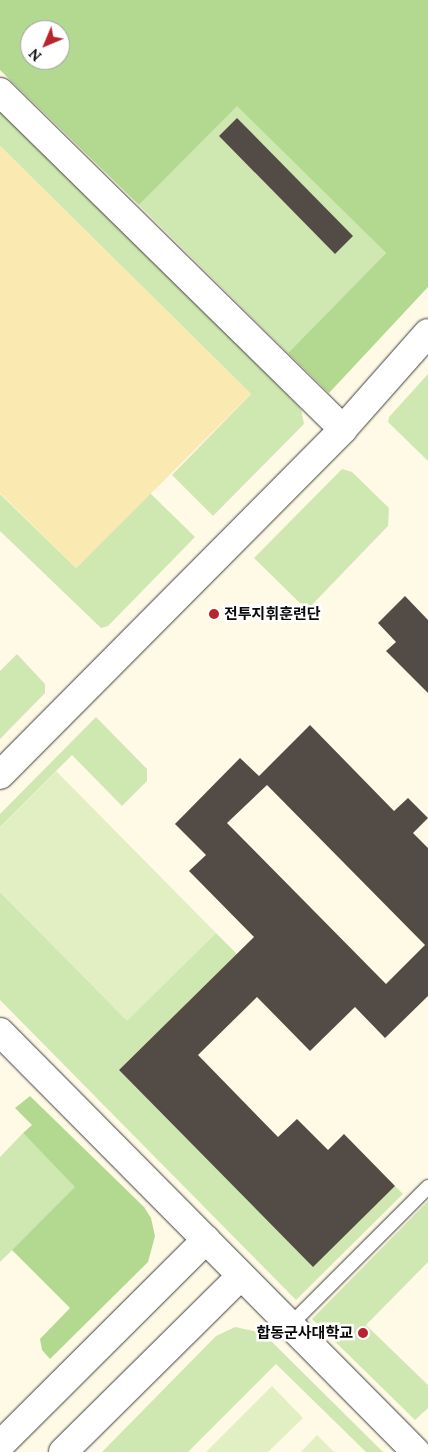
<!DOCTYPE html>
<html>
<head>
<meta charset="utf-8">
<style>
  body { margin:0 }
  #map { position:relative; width:428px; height:1452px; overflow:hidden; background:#fffae6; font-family:Lora,"Noto Sans KR",serif }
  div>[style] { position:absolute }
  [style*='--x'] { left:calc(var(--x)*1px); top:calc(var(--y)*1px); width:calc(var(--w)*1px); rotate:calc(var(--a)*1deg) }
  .green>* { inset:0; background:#cfe8b1 }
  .forest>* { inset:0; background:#b3d990 }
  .sand>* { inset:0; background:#fbe9b2 }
  .pitch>* { inset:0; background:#e1efc3 }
  .building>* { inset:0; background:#524b46 }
  .roads { filter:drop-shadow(0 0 1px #3d3d3d) drop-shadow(0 0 1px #3d3d3d) }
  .lane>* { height:14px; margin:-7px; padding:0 7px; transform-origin:7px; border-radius:7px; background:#fff }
  .street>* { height:28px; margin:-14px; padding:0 14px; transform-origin:14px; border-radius:14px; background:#fff }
  .dots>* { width:14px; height:14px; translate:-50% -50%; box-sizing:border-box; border:2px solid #fff; border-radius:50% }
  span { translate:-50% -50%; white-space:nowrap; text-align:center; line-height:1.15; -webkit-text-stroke:5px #fff; paint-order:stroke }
  .poi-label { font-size:15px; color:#0a0a0a; font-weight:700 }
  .left { translate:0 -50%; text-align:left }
  .right { translate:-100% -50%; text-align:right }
  .north { position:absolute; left:20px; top:20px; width:50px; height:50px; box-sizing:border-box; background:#fff; border:1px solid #9d9d9d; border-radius:50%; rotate:225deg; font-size:14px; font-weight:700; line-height:20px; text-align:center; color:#0a0a0a }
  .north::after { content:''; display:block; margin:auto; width:18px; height:22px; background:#ba222d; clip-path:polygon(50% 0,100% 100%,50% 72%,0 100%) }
</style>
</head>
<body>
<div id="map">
  <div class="green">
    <i style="clip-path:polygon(0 104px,301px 409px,304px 424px,213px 516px,172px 475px,251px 394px,0 146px)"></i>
    <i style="clip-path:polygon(237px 105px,386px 253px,288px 353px,139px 205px)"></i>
    <i style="clip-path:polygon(428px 374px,428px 461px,388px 422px,389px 417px)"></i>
    <i style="clip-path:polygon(342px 469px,352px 472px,389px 508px,388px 526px,307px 610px,254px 558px)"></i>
    <i style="clip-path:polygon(150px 493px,195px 537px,108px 626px,101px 628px,0 531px,0 494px,76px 568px)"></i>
    <i style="clip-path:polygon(17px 654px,45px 684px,45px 693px,0 739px,0 671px)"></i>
    <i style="clip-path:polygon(96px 717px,147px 769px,147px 781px,122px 806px,72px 755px,0 827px,0 814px)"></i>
    <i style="clip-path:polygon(0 892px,127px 1020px,216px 933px,237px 954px,119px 1070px,313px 1266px,395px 1186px,403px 1194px,296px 1300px,0 1000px)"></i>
    <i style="clip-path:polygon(23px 1133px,76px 1187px,0 1262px,0 1157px)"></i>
    <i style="clip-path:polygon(428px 1201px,428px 1262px,366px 1325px,428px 1385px,428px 1408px,415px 1420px,312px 1319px)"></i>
    <i style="clip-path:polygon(235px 1327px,258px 1332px,272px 1342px,383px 1452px,366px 1452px,276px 1364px,188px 1452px,102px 1452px,216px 1336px)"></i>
  </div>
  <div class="forest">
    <i style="clip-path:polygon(evenodd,0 0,428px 0,428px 287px,329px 393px,288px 353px,386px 253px,237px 106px,139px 205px,0 70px,0 0,30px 30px,60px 30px,60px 60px,30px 60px,30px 30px)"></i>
    <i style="clip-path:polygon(30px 1096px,144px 1207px,151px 1218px,155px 1236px,148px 1262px,50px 1359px,42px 1350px,40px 1339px,70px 1308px,12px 1250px,75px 1187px,23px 1133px,32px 1125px,15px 1108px)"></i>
  </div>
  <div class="sand">
    <i style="clip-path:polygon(0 146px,251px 394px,76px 568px,0 493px)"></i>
  </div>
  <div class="pitch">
    <i style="clip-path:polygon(56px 771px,216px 933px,127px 1021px,0 892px,0 827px)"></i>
    <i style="clip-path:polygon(272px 1386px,303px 1418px,268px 1452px,206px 1452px)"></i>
    <i style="clip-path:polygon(317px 1435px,334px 1452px,301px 1452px)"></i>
  </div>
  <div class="building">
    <i style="clip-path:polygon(237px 118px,353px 236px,335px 254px,219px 136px)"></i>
    <i style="clip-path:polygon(405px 596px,428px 620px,428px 693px,386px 651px,396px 642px,378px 623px)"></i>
    <i style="clip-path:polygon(evenodd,310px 725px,394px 811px,408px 798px,428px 818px,413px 833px,428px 848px,428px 996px,385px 1038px,355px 1007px,310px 1051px,257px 997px,198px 1055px,278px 1137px,297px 1119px,328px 1150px,344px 1134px,395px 1186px,313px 1267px,119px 1070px,254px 937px,189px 871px,206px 855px,175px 824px,240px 758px,259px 776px,310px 725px,267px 785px,425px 945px,386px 984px,227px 823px,267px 785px)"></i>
  </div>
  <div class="roads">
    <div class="lane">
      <i style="--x:290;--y:1325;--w:195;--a:-45"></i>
    </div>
    <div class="street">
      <i style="--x:0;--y:92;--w:481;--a:44.5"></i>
      <i style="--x:0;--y:775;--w:487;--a:-45.2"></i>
      <i style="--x:343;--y:429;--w:128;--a:-48.5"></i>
      <i style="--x:0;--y:1032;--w:591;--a:45.27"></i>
      <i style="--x:0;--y:1445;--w:291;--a:-44.9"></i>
      <i style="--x:63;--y:1452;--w:250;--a:-44.7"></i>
    </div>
  </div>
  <div class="dots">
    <i style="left:214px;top:614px;background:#ba222d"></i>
    <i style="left:363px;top:1333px;background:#ba222d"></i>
  </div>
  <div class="poi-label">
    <span class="left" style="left:224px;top:614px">전투지휘훈련단</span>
    <span class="right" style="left:353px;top:1333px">합동군사대학교</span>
  </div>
  <div class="north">N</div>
</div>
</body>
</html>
